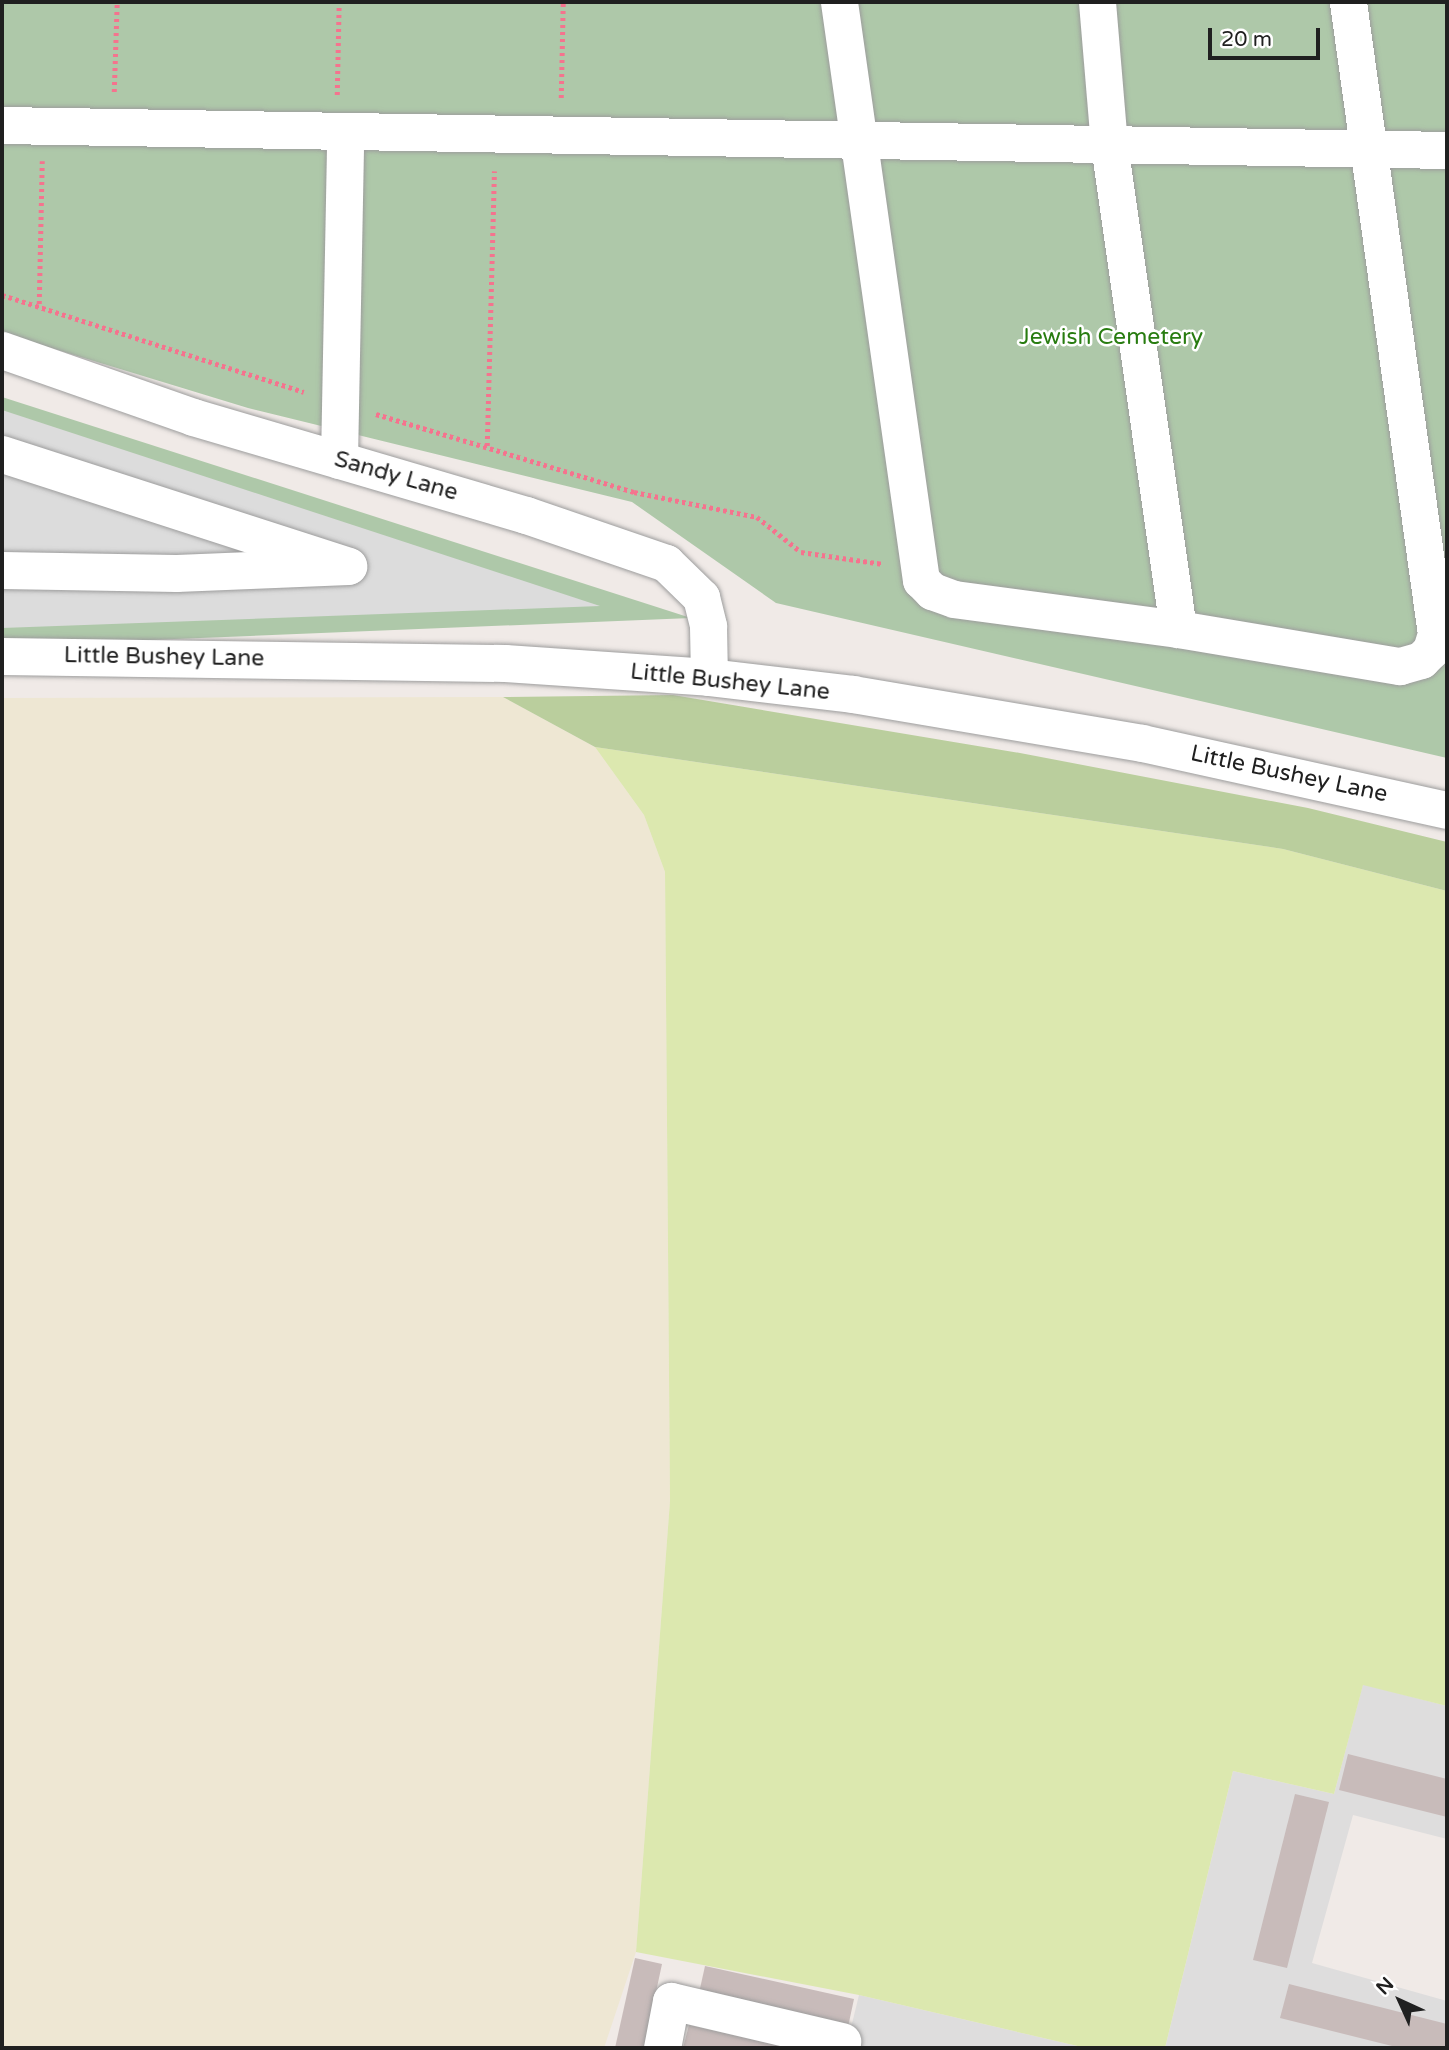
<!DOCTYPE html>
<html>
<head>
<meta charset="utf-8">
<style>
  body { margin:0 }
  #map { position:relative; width:1449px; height:2050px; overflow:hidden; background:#f0eae7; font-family:"Varela Round",sans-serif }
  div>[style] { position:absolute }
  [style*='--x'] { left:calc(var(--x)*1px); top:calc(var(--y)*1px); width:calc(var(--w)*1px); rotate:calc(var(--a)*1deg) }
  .residential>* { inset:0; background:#dedddd }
  .farmland>* { inset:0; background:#eee7d3 }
  .grass>* { inset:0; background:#dce8af }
  .forest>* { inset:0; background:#bace9d }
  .cemetery>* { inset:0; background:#aec8a9 }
  .parking>* { inset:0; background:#dcdcdc }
  .building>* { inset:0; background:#c8bbba }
  .path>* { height:4.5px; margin-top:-2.25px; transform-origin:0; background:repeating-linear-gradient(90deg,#f5738e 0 3.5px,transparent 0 7px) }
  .roads { filter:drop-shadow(0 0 2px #9d9d9d) drop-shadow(0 0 2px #9d9d9d) }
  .minor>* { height:37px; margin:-18.5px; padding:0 18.5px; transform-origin:18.5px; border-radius:18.5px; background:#fff }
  span { translate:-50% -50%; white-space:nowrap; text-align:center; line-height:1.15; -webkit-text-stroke:5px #fff; paint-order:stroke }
  .park-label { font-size:23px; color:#287c10 }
  .street-label { font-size:23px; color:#202020 }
  .frame { position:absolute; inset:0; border:4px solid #202020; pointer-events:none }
  .north { position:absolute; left:1365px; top:1966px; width:70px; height:70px; -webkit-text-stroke:5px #fff; paint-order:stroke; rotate:315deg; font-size:19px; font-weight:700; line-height:28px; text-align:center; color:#202020 }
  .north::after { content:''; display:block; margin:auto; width:24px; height:32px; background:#202020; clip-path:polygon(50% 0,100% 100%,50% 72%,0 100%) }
  .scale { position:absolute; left:1208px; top:28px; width:112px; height:32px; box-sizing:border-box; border:4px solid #202020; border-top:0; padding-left:9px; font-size:21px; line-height:24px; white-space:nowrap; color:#202020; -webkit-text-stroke:5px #fff; paint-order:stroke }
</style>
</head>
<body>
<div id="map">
  <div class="residential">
    <i style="clip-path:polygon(1363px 1684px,1447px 1706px,1447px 1839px,1353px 1815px,1312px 1963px,1447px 2001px,1447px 2048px,1165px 2048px,1233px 1771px,1334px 1794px)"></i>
    <i style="clip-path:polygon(859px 1995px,1086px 2048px,846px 2048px)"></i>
  </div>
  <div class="farmland">
    <i style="clip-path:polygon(503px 697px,595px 747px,644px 815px,665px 872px,670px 1501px,636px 1952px,604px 2048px,2px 2048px,2px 698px)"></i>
  </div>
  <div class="grass">
    <i style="clip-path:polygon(595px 747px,1283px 849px,1447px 891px,1447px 1706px,1363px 1685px,1334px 1794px,1233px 1771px,1165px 2048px,1086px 2048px,859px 1995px,636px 1952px,670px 1501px,665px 872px,644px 815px)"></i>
  </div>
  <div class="forest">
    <i style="clip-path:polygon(673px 695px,1020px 753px,1308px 808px,1447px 842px,1447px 891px,1283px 849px,595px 747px,503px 697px)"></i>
  </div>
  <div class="cemetery">
    <i style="clip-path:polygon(2px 2px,1447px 2px,1447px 758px,776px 603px,632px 502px,248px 408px,2px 333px)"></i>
    <i style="clip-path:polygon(2px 397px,691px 618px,2px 646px)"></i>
  </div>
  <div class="parking">
    <i style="clip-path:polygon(2px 410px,600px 606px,2px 628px)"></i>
  </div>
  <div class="building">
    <i style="clip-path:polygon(1348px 1754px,1447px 1779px,1447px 1817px,1339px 1790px)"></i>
    <i style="clip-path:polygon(1295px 1794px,1329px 1802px,1287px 1968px,1253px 1960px)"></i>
    <i style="clip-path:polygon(635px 1958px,662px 1964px,644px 2048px,615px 2048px)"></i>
    <i style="clip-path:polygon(705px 1966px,854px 1999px,848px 2027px,699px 1993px)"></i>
    <i style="clip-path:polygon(1289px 1984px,1447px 2024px,1447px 2048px,1400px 2048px,1280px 2018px)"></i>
    <i style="clip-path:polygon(689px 2025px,785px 2047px,785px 2048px,683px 2048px)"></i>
  </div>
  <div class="path">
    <i style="--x:114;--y:92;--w:90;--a:-88.1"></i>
    <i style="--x:337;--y:95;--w:93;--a:-88.8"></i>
    <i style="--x:561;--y:98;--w:96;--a:-88.8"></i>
    <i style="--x:2;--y:295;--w:317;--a:17.8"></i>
    <i style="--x:39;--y:304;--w:143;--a:-88.8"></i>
    <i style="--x:376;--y:414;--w:270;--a:16.8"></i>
    <i style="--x:634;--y:492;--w:126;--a:11.5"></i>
    <i style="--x:757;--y:517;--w:56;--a:38.5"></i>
    <i style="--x:801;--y:552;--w:83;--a:8.3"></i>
    <i style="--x:487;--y:446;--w:275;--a:-88.5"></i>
  </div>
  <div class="roads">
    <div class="minor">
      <i style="--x:839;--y:2;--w:584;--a:81.93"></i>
      <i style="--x:921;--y:580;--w:16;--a:45"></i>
      <i style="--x:932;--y:591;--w:23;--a:20"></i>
      <i style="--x:954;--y:599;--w:226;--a:7.6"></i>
      <i style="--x:1178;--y:629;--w:225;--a:9.5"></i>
      <i style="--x:1400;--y:666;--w:22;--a:-16"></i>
      <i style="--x:1421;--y:660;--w:14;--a:-45"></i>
      <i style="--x:1431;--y:650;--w:17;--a:-73"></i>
      <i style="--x:1436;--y:634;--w:638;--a:-97.93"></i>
      <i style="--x:1097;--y:2;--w:143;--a:85.2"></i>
      <i style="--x:1109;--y:144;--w:490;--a:81.9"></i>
      <i style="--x:2;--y:125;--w:1445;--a:0.99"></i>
      <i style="--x:2;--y:350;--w:202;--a:19.3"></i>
      <i style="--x:193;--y:417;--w:347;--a:16.4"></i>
      <i style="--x:526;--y:515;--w:148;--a:18.9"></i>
      <i style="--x:666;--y:563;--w:49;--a:44.2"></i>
      <i style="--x:701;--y:597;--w:30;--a:76"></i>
      <i style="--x:708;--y:626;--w:51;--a:88.9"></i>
      <i style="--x:2;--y:454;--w:364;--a:17.9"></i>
      <i style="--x:348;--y:566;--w:172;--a:177.7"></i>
      <i style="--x:176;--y:573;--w:174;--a:-179"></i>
      <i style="--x:339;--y:460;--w:327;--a:-88.9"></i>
      <i style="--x:2;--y:656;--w:503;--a:0.8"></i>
      <i style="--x:505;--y:663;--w:204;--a:3.9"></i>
      <i style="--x:709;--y:677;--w:145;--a:6.7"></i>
      <i style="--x:853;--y:694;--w:293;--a:9.6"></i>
      <i style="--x:1142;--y:743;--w:312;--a:12.4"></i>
      <i style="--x:662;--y:2048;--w:48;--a:-79.2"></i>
      <i style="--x:671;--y:2001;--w:176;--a:13.2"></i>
    </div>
  </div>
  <div class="park-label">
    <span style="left:1111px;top:337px">Jewish Cemetery</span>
  </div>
  <div class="street-label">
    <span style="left:396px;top:476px;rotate:16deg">Sandy Lane</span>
    <span style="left:164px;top:657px;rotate:1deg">Little Bushey Lane</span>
    <span style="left:730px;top:682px;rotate:6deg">Little Bushey Lane</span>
    <span style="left:1289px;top:774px;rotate:12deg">Little Bushey Lane</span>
  </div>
  <div class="frame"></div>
  <div class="north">N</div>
  <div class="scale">20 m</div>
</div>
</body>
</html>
